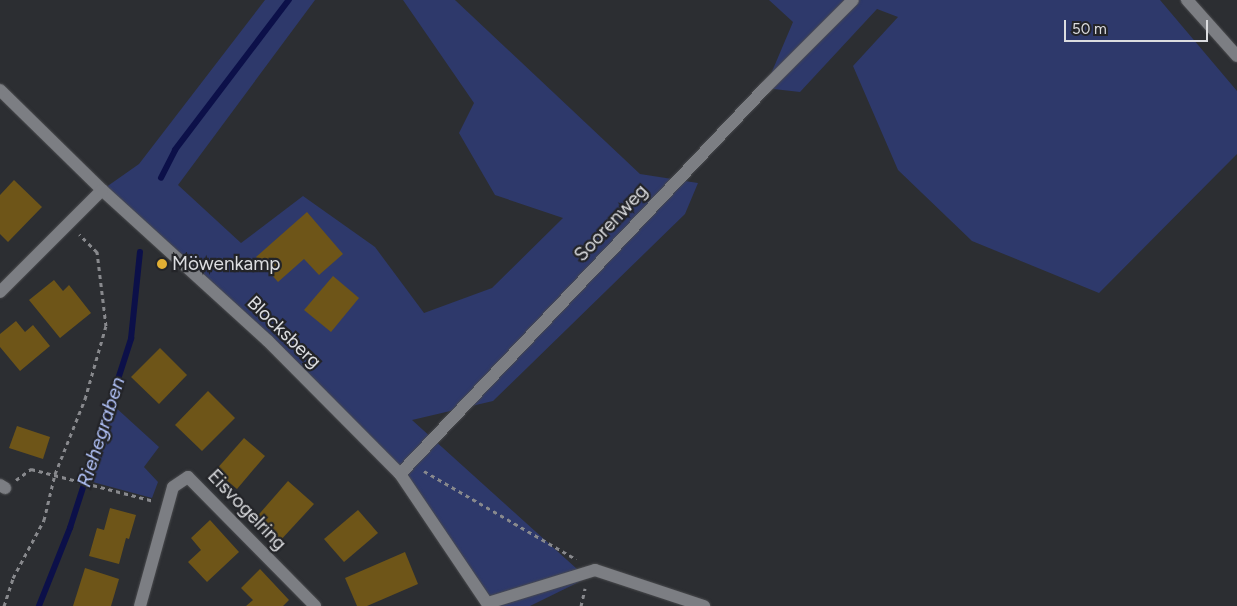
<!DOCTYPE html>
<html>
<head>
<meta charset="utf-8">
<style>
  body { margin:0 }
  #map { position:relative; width:1237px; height:606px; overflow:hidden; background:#2c2e32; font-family:Figtree,sans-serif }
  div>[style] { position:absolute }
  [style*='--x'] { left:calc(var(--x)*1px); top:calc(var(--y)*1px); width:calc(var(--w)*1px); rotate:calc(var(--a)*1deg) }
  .green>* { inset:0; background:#2e396b }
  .stream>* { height:5.5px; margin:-2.75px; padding:0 2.75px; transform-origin:2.75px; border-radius:2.75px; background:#0c1049 }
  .building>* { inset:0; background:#6e5518 }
  .path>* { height:3px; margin-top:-1.5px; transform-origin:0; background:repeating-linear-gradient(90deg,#88898d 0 4px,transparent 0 8px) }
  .roads { filter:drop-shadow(0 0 1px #494a4d) drop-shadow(0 0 1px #494a4d) }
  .minor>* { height:12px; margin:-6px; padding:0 6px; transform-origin:6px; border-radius:6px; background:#7c7e83 }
  .dots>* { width:14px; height:14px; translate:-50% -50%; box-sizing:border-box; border:2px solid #232428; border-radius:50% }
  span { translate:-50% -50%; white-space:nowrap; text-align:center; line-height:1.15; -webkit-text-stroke:4.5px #232428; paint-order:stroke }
  .street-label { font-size:19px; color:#dcdde0 }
  .poi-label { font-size:19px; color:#dcdde0 }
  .left { translate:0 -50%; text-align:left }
  .water-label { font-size:20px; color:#b2c3fa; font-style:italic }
  .scale { position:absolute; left:1064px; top:20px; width:144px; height:22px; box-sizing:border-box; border:2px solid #dcdde0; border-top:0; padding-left:6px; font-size:15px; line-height:18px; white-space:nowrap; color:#dcdde0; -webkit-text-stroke:4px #232428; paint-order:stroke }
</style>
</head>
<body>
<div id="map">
  <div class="green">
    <i style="clip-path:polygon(265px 0,315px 0,178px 185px,241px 243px,303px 196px,375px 247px,424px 313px,492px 288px,563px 218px,495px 195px,459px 133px,474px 103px,403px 0,455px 0,640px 174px,698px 183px,685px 214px,493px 401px,412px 420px,587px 578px,530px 606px,492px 606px,400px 474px,102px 190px,139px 164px)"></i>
    <i style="clip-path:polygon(769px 0,1160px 0,1237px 91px,1237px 154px,1099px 293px,972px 241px,898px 170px,853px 66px,898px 17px,877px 9px,800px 92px,765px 88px,793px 22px)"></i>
    <i style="clip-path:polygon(114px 406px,159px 447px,144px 467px,158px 482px,152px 498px,89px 481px)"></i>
  </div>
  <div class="stream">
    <i style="--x:161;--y:178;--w:31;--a:-63"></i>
    <i style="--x:175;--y:150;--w:188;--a:-52.8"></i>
    <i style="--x:39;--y:606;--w:84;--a:-68.3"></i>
    <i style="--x:70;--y:528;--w:199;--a:-72.1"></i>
    <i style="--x:131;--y:339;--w:87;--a:-84.1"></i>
  </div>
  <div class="building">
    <i style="clip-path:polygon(14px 180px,42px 207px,8px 242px,0 234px,0 195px)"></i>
    <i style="clip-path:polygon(307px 212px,343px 254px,319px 275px,304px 259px,278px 282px,256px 257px)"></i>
    <i style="clip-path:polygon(333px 276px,359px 298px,331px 332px,304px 310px)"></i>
    <i style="clip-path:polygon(54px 280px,63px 291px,69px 285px,91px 313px,60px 338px,29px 300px)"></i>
    <i style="clip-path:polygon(16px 321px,25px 332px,33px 325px,50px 346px,20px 371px,0 347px,0 334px)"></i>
    <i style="clip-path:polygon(160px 348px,187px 375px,159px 404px,131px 377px)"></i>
    <i style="clip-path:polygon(208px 391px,235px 418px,202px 451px,175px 425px)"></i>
    <i style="clip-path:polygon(17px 426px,50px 437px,43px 459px,9px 448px)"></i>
    <i style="clip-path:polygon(244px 438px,265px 456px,237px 489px,215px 471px)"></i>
    <i style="clip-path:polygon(288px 481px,314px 504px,279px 542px,254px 520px)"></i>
    <i style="clip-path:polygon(110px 508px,136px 515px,129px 539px,126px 538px,119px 564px,89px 556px,97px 528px,104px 530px)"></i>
    <i style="clip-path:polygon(358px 510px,378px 533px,344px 562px,324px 539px)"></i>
    <i style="clip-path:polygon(210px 520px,239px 552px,207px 582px,188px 562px,201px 550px,191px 538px)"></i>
    <i style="clip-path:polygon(405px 552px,418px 584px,367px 606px,357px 606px,345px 578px)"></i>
    <i style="clip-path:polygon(85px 568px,119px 579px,111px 606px,73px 606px)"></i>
    <i style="clip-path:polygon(260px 569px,289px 600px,283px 606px,246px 606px,253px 600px,241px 588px)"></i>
  </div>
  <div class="path">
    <i style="--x:424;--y:471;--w:176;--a:30.1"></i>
    <i style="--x:16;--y:480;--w:19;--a:-36"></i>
    <i style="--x:31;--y:469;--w:127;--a:14.6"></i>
    <i style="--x:4;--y:606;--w:29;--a:-72"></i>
    <i style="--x:13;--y:578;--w:66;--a:-61.9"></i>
    <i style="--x:44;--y:520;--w:47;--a:-76.6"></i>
    <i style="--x:55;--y:474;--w:81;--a:-68.2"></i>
    <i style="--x:85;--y:399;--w:76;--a:-74"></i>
    <i style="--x:106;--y:326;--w:75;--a:-96.9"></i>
    <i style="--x:97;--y:252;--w:25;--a:-135"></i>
    <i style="--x:581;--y:606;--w:18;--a:-77"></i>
  </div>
  <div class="roads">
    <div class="minor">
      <i style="--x:1187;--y:0;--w:75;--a:48.2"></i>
      <i style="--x:0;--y:90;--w:143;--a:44.4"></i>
      <i style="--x:102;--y:190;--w:224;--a:42.3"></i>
      <i style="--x:268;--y:341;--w:187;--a:45.2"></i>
      <i style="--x:400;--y:474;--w:159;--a:56"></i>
      <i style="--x:0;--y:292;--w:144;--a:-45"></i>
      <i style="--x:400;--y:474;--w:531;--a:-46.6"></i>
      <i style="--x:765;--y:88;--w:124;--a:-45"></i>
      <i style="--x:0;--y:485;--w:6;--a:31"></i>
      <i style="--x:488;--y:603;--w:112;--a:-17.1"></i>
      <i style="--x:595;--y:570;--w:115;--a:18.3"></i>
      <i style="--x:140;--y:606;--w:123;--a:-74.5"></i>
      <i style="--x:173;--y:487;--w:18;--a:-34"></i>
      <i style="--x:188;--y:477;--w:181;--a:45.4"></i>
    </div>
  </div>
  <div class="dots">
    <i style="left:162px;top:264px;background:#e1af34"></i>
  </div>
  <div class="street-label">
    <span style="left:611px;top:223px;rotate:-47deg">Soorenweg</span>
    <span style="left:284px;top:332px;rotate:44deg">Blocksberg</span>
    <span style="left:247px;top:510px;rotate:46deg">Eisvogelring</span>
  </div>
  <div class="poi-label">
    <span class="left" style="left:172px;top:264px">Möwenkamp</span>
  </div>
  <div class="water-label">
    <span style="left:101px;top:432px;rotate:-72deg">Riehegraben</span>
  </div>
  <div class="scale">50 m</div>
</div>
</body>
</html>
